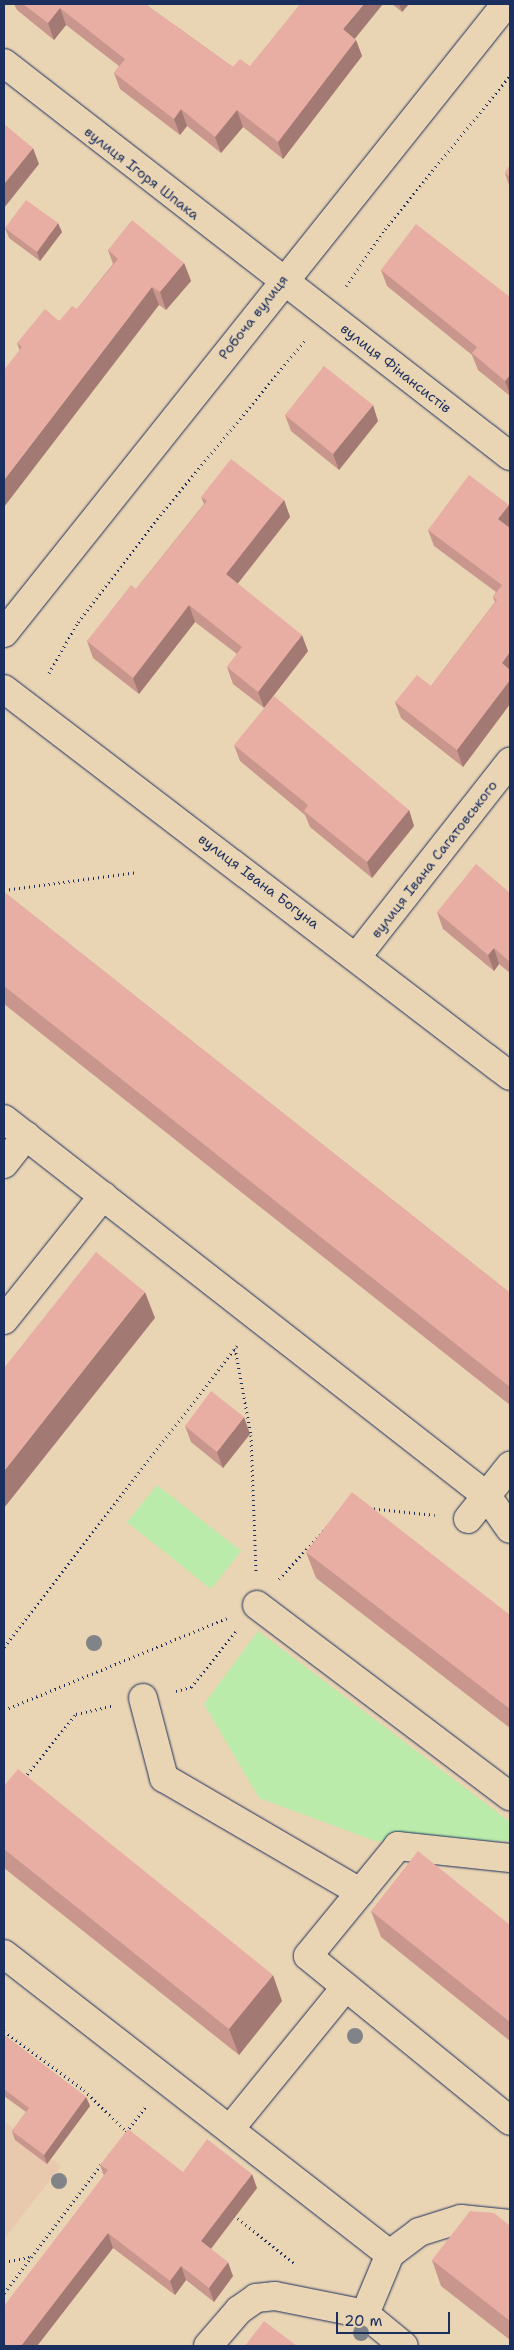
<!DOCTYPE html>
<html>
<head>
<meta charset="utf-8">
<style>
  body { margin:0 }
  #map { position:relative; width:514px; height:2350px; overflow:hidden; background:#e9d4b3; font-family:"Shantell Sans",sans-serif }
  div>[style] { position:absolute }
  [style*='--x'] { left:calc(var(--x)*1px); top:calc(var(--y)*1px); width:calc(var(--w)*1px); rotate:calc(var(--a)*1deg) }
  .built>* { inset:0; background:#e9c9ae }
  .green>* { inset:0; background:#bbebaa }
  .path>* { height:3px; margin-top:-1.5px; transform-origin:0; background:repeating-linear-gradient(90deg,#1b2f5e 0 1px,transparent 0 5px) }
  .roads { filter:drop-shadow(0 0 1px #1b2f5e) drop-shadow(0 0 1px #1b2f5e) }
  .minor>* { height:28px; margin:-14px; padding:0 14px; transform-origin:14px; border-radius:14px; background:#e9d4b3 }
  .trees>* { width:16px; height:16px; margin:-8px; border-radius:50%; background:#808489 }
  .wall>* { inset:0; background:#c8968d }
  .shaded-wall>* { inset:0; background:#a27a73 }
  .building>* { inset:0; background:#e8aea4 }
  span { translate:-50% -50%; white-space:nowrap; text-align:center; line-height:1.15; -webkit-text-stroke:5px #e9d4b3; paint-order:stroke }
  .street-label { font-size:14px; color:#1b2f5e }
  .frame { position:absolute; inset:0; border:5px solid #1b2f5e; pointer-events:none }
  .scale { position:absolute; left:336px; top:2312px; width:114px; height:22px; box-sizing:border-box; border:2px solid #1b2f5e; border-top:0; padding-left:6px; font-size:15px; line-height:18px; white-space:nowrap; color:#1b2f5e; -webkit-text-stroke:4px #e9d4b3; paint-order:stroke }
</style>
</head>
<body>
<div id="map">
  <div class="built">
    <i style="clip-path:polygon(4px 2121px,61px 2166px,4px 2239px)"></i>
  </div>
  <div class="green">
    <i style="clip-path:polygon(157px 1485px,241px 1551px,211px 1589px,127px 1522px)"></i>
    <i style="clip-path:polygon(258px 1631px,510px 1822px,510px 1841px,375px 1841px,259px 1798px,204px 1704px)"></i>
  </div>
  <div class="path">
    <i style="--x:346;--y:286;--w:69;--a:-55.6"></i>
    <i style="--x:385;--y:229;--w:198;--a:-50.8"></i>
    <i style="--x:49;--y:673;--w:59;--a:-60.4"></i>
    <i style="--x:78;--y:622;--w:135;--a:-52.5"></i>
    <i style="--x:160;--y:515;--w:229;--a:-50.3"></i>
    <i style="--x:4;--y:890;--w:135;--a:-7.7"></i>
    <i style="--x:235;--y:1348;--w:88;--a:79.6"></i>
    <i style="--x:251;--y:1435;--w:137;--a:87.9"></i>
    <i style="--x:369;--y:1508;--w:66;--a:6.1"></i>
    <i style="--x:279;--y:1579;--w:83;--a:-47.4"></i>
    <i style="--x:4;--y:1647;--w:381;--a:-52.3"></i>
    <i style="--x:176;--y:1691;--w:16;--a:-15"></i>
    <i style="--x:191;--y:1687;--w:73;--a:-51.1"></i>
    <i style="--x:4;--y:1710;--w:241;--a:-22.4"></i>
    <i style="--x:24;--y:1778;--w:82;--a:-50.9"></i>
    <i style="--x:76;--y:1714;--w:37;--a:-13"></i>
    <i style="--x:4;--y:2031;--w:99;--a:36.4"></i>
    <i style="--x:84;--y:2090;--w:62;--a:44.3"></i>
    <i style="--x:126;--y:2132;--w:33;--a:-52"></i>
    <i style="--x:234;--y:2215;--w:78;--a:38.8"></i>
    <i style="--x:4;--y:2262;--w:26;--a:-11"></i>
    <i style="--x:4;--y:2293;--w:163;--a:-53"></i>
  </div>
  <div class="roads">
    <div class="minor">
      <i style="--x:4;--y:63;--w:641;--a:37.84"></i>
      <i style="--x:4;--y:633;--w:805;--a:-51.41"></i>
      <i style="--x:4;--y:689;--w:637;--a:37.41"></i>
      <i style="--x:358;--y:955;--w:246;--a:-51.8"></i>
      <i style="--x:4;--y:1119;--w:613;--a:37.97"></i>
      <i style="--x:487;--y:1496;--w:40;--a:55.1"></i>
      <i style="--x:4;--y:1164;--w:36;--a:-52"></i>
      <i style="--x:4;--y:1320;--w:159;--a:-51.4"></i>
      <i style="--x:468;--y:1519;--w:68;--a:-51.6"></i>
      <i style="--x:257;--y:1605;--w:317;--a:37.1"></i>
      <i style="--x:143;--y:1698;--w:83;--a:75.3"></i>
      <i style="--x:164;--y:1778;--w:227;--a:30.2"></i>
      <i style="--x:510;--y:1858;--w:113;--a:-173.9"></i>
      <i style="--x:398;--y:1846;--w:142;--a:129.3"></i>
      <i style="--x:308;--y:1956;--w:261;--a:39.2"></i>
      <i style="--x:4;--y:1954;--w:489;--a:37.9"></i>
      <i style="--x:230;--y:2129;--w:183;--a:-50.8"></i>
      <i style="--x:365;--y:2314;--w:65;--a:-67.4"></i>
      <i style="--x:390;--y:2254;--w:36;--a:-37"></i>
      <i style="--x:419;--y:2232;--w:44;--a:-17.2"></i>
      <i style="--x:461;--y:2219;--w:49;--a:5.8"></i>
      <i style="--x:208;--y:2346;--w:48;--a:-49.3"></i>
      <i style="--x:239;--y:2310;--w:21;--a:-35"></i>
      <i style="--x:256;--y:2298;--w:19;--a:-6"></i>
      <i style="--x:275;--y:2296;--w:92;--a:11.3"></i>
      <i style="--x:365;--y:2314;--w:50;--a:39.4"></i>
    </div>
  </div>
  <div class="trees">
    <i style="left:94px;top:1643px"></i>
    <i style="left:355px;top:2036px"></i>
    <i style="left:59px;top:2181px"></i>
    <i style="left:361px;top:2333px"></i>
  </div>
  <div class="wall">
    <i style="clip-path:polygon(14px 4px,145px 4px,233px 67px,250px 66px,355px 39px,356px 40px,362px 56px,283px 159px,243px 127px,221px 153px,187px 126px,180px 135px,120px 89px,114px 73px,119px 66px,66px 25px,54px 40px,17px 10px)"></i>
    <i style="clip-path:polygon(392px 4px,409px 4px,402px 12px)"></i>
    <i style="clip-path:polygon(510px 165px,510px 188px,505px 173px)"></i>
    <i style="clip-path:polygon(5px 228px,62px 232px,40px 261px,9px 238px)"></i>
    <i style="clip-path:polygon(108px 250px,184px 263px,191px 281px,166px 310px,159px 305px,20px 351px,17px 343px,59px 321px,77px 309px,113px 264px)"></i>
    <i style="clip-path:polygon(381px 270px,510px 297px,510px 396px,478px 370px,472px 355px,387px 286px)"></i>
    <i style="clip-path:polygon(285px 415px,378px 421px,339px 470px,291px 431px)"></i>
    <i style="clip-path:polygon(201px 497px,284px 500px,290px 517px,237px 583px,308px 651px,264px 708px,233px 684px,227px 667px,237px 654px,195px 622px,139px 694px,93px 658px,87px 641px,136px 589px,204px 504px)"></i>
    <i style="clip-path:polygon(509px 505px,510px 508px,510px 704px,463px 767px,401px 718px,395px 702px,431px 686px,495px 602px,493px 597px,496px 592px,434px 546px,428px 530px)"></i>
    <i style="clip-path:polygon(234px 745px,409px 810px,414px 826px,372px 878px,310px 827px,305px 815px,240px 761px)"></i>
    <i style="clip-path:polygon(4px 892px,510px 1293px,510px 1405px,4px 1004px)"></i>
    <i style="clip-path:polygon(510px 893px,510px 973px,499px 964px,494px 971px,443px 929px,437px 912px)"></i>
    <i style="clip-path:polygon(185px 1426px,250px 1434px,223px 1468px,191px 1442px)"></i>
    <i style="clip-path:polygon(306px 1552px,510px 1615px,510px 1728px,316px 1578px)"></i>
    <i style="clip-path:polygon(4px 1786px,282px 2001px,239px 2055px,4px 1868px)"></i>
    <i style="clip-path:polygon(371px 1911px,510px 1925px,510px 2041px,381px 1937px)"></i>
    <i style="clip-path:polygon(4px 2035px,86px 2097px,90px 2106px,47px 2164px,15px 2140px,12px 2131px,26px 2112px,4px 2096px)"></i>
    <i style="clip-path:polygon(100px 2165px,183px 2172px,257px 2188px,211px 2249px,233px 2276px,214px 2302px,186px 2280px,175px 2295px,113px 2248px,37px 2346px,4px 2346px,104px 2176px)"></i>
    <i style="clip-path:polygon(510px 2226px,510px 2340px,441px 2286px,432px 2260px)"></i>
  </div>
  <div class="shaded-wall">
    <i style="clip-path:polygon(364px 4px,383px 4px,349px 46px,343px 29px)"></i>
    <i style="clip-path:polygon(399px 4px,409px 4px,402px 12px)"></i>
    <i style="clip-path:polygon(60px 8px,66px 25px,54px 40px,48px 23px)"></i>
    <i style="clip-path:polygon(356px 40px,362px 56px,283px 159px,278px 142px)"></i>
    <i style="clip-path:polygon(181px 109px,187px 126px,180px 135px,174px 119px)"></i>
    <i style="clip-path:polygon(237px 110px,243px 127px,221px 153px,215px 137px)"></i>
    <i style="clip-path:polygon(33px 148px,39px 164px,4px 208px,4px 184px)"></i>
    <i style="clip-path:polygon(58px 223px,62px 232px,40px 261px,37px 252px)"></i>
    <i style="clip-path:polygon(184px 263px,191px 281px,166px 310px,160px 292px)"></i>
    <i style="clip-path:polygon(152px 287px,159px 305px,4px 507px,4px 480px)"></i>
    <i style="clip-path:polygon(510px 375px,510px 394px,505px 381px)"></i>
    <i style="clip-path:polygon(373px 405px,378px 421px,339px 470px,333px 454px)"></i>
    <i style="clip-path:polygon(284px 500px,290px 517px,232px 591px,226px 574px)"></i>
    <i style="clip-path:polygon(509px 505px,510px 508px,510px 528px,504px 536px,498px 519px)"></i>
    <i style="clip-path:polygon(189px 605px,195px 622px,139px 694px,133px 678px)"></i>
    <i style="clip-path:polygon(302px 635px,308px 651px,264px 708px,258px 692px)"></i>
    <i style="clip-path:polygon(510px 652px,510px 676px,502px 663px)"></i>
    <i style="clip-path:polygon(510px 680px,510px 704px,463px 767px,457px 750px)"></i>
    <i style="clip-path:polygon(409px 810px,414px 826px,372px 878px,367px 862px)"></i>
    <i style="clip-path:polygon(494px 948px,499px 964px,494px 971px,488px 955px)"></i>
    <i style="clip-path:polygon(145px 1292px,155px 1318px,4px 1508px,4px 1471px)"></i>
    <i style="clip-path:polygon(244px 1417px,250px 1434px,223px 1468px,217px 1452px)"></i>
    <i style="clip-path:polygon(273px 1975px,282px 2001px,239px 2055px,229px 2029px)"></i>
    <i style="clip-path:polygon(86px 2097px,90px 2106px,47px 2164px,44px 2155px)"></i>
    <i style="clip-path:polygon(252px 2174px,257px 2188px,206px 2255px,201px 2241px)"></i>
    <i style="clip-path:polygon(108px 2233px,113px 2248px,37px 2346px,21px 2346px)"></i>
    <i style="clip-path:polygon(228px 2262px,233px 2276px,214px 2302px,209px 2288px)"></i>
    <i style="clip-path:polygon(181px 2266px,186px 2280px,175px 2295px,170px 2281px)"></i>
  </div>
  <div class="building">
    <i style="clip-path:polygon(23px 4px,145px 4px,233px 67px,240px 59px,250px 66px,300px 4px,364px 4px,343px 29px,356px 40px,278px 142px,237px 110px,215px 137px,181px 109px,174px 119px,114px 73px,125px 59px,60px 8px,48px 23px)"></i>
    <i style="clip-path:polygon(4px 124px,33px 148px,4px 184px)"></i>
    <i style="clip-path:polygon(510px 165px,510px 177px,505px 173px)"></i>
    <i style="clip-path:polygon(26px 200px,58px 223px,37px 252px,5px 228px)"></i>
    <i style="clip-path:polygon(132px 220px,184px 263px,160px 292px,152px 287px,4px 480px,4px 370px,22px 347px,17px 343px,45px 309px,59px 321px,72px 306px,77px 309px,118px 259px,108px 250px)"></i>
    <i style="clip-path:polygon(416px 224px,510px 297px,510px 375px,505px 381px,472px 353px,477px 347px,381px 270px)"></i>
    <i style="clip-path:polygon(324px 366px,373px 405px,333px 454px,285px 415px)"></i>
    <i style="clip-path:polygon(231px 459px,284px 500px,226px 574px,302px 635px,258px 692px,227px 667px,242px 647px,189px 605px,133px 678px,87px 641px,131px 585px,136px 589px,207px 501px,201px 497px)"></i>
    <i style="clip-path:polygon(469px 475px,509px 505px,498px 519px,510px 528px,510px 652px,502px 663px,510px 670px,510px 680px,457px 750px,395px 702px,417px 675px,431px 686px,497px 600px,493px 597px,502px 585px,428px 530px)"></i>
    <i style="clip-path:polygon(274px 696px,409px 810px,367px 862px,304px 811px,308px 805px,234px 745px)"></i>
    <i style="clip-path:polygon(476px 864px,510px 893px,510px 962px,494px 948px,488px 955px,437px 912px)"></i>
    <i style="clip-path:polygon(4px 892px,510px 1293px,510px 1387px,4px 986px)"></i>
    <i style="clip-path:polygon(96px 1252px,145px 1292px,4px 1471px,4px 1368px)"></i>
    <i style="clip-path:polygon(211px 1391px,244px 1417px,217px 1452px,185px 1426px)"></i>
    <i style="clip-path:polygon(352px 1492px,510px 1615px,510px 1709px,306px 1552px)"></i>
    <i style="clip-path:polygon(18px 1769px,273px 1975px,229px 2029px,4px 1849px,4px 1786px)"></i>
    <i style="clip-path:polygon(418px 1851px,510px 1925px,510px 2022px,371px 1911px)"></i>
    <i style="clip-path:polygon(4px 2035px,86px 2097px,44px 2155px,12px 2131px,29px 2108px,4px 2089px)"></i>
    <i style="clip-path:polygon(128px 2129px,183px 2172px,207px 2139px,252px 2174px,201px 2241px,228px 2262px,209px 2288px,181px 2266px,170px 2281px,108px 2233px,21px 2346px,4px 2346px,4px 2306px,108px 2170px,100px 2165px)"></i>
    <i style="clip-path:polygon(470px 2211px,494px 2213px,510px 2226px,510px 2321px,432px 2260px)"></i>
    <i style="clip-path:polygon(264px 2321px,297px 2346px,245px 2346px)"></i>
  </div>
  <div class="street-label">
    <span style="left:142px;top:173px;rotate:38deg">вулиця Ігоря Шпака</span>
    <span style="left:253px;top:317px;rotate:-52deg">Робоча вулиця</span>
    <span style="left:396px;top:368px;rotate:38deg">вулиця Фінансистів</span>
    <span style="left:434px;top:859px;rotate:-52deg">вулиця Івана Сагатовського</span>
    <span style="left:259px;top:881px;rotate:37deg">вулиця Івана Богуна</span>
  </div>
  <div class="frame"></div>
  <div class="scale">20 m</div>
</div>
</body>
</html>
